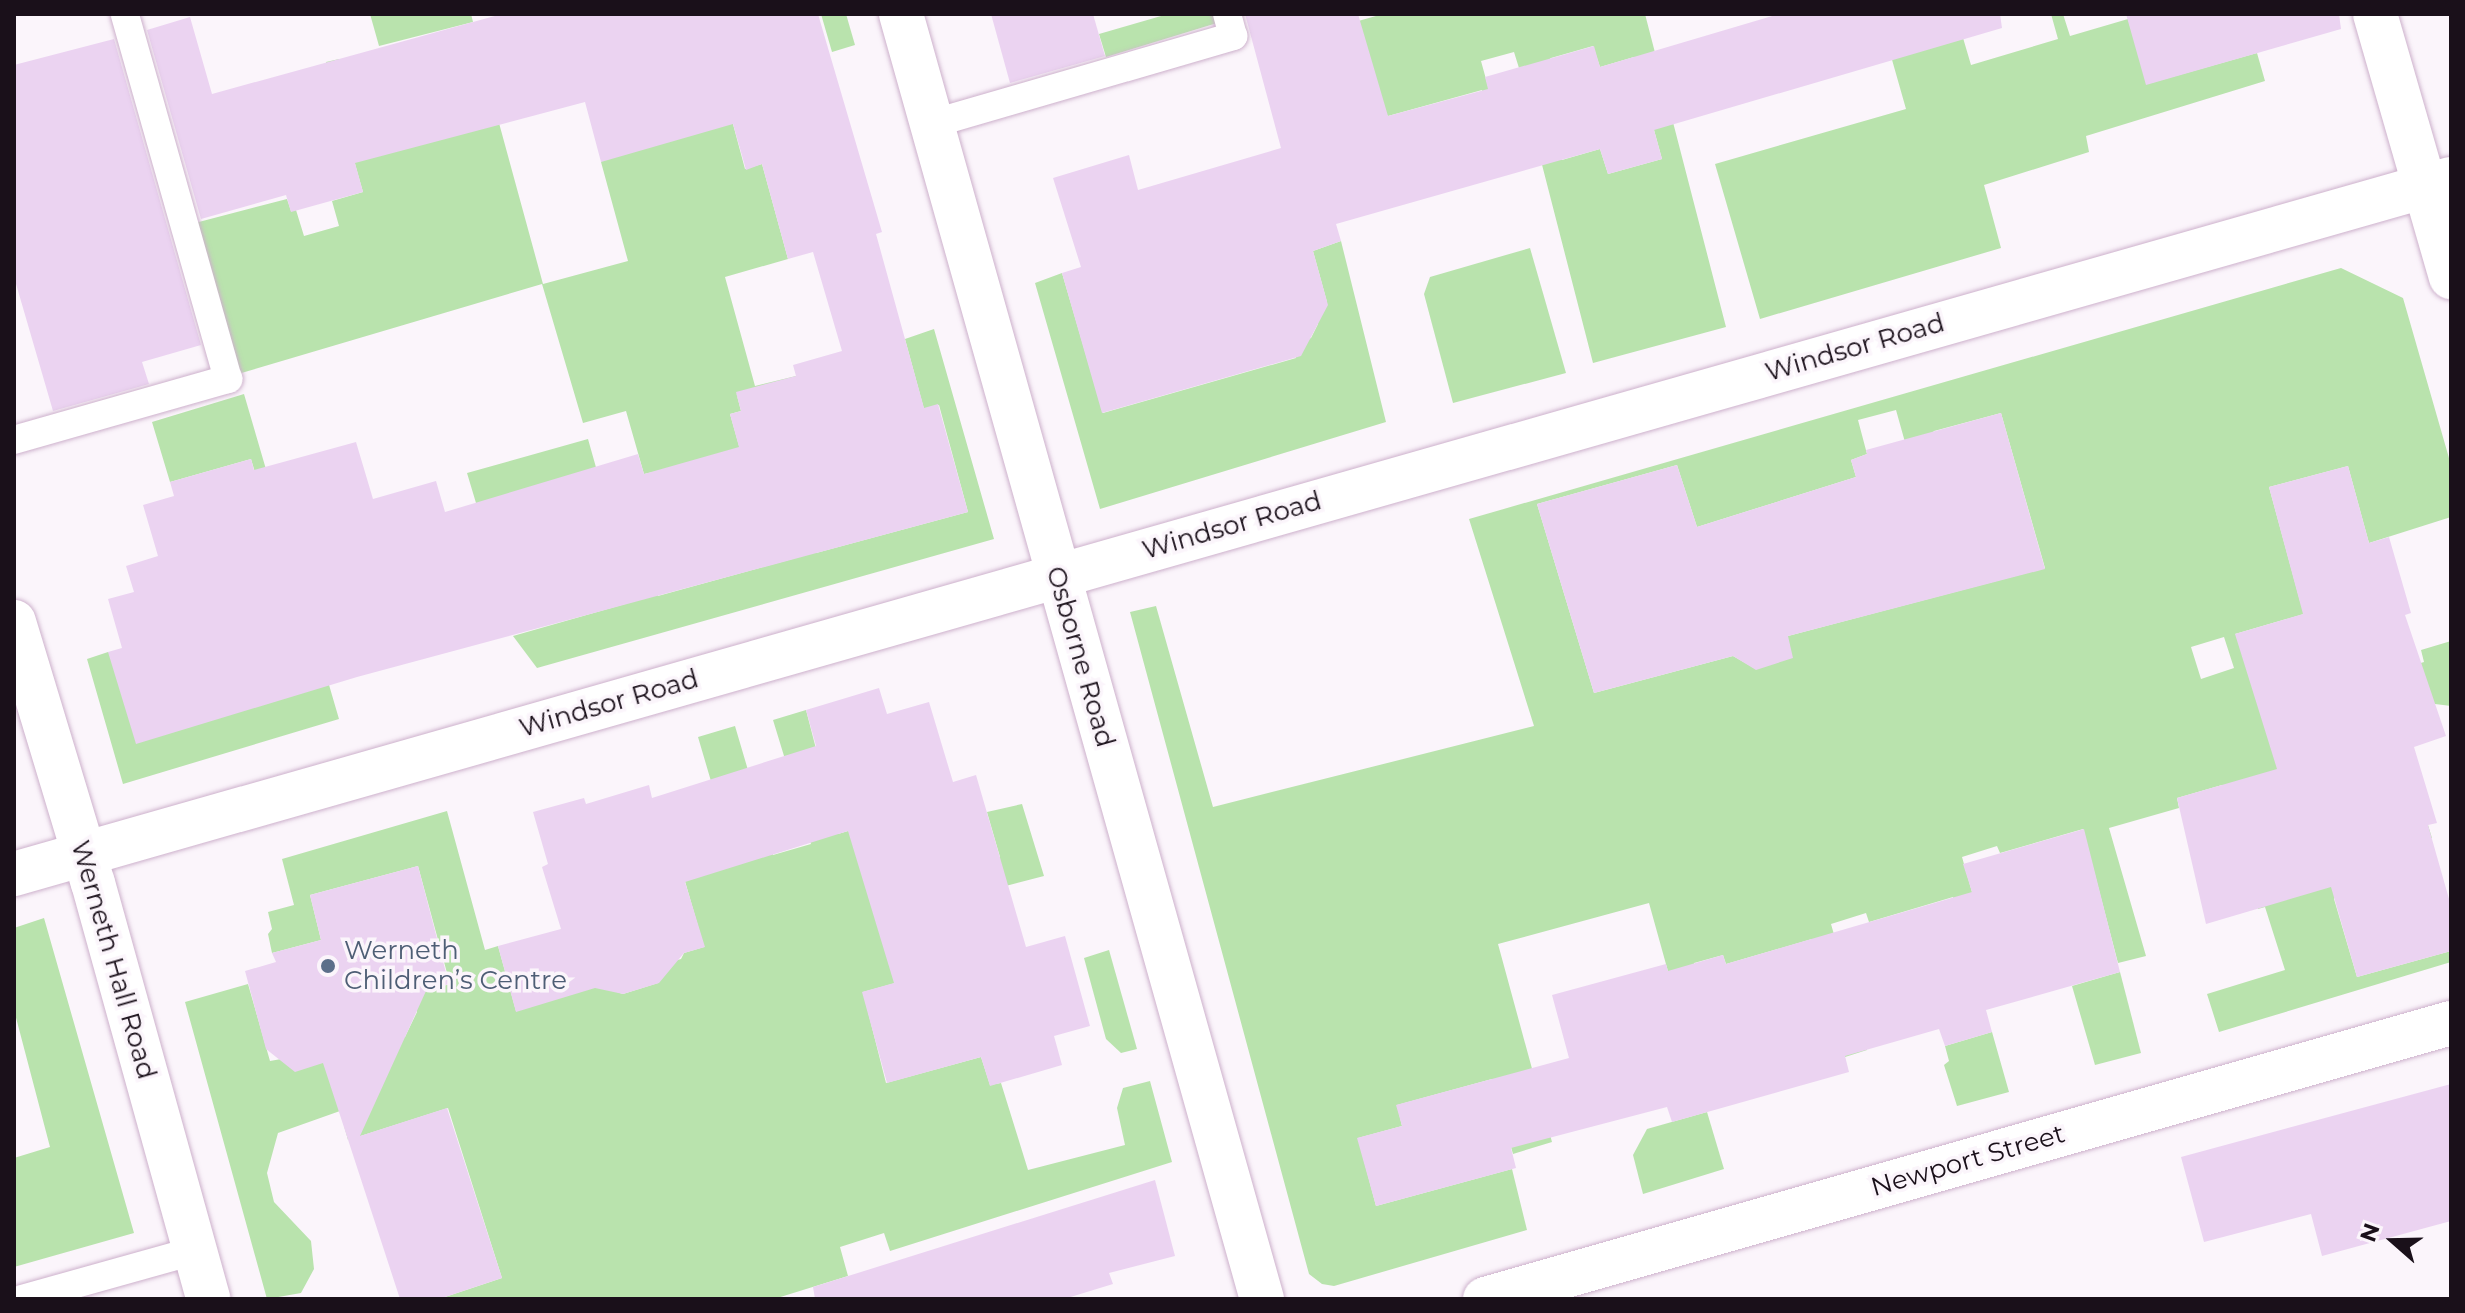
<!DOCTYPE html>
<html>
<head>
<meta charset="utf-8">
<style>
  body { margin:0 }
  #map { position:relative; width:2465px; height:1313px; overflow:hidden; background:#fbf5fb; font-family:Montserrat,sans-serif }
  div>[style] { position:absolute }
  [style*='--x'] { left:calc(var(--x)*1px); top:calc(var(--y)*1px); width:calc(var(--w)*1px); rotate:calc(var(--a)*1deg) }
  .green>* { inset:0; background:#b9e3ad }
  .building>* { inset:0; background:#ebd3f1 }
  .roads { filter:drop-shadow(0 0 2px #cdb1cc) drop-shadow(0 0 2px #cdb1cc) }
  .service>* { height:28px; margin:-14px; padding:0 14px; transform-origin:14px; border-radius:14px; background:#fff }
  .minor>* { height:44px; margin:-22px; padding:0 22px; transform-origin:22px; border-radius:22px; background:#fff }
  .tertiary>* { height:44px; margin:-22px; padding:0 22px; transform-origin:22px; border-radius:22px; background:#fff }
  .dots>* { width:22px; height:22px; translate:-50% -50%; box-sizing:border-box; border:4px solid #fbf5fb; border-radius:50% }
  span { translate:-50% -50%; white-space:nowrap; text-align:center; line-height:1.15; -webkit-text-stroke:7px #fbf5fb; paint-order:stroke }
  .street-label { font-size:26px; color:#1a101a }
  .service-label { font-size:26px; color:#4e5e75 }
  .left { translate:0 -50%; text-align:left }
  .frame { position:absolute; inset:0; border:16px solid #1a101a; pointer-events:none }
  .north { position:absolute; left:2353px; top:1201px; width:80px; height:80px; -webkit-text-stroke:6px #fbf5fb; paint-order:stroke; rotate:290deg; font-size:22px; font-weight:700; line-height:32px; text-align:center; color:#1a101a }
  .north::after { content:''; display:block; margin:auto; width:28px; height:36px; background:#1a101a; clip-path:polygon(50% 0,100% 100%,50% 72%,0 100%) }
</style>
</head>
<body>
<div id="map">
  <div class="green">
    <i style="clip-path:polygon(370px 14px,471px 14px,473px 22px,379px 46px)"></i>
    <i style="clip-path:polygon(651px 14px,730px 113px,745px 169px,762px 164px,788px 259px,725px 277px,755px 386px,796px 376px,815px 442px,803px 512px,816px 553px,968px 512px,939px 405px,924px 409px,905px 339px,934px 329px,994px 539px,537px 668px,513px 636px,625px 604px,476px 503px,467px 473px,588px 439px,623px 563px,647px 557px,658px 596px,792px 559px,736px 392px,741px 411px,730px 414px,741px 453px,644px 474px,626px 411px,583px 423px,542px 284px,238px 374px,195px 223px,287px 199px,291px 211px,296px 210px,304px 236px,339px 226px,332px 201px,363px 192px,326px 62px,339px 59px,348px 88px,499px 123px,543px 284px,628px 261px,601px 162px)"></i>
    <i style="clip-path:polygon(821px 14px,846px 14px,855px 45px,832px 52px)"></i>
    <i style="clip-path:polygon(1168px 14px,1215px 14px,1217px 23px,1106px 57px,1099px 34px)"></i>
    <i style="clip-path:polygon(1383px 14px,1645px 14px,1726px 327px,1593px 363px,1531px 122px,1562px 160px,1600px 149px,1608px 174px,1662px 159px,1634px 57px,1600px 67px,1593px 46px,1551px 58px,1523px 81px,1514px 52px,1481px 61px,1500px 130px,1494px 133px,1482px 90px,1388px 116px,1309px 35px)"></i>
    <i style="clip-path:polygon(1879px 14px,1956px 14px,1971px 65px,2058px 39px,2051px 14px,2063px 14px,2070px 36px,2128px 19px,2147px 84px,2257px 53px,2265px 81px,2086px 136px,2089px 152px,1984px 185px,2001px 248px,1760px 319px,1715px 164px,1906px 109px)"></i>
    <i style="clip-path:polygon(1341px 241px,1386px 422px,1100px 509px,1035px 283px,1062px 273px,1103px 413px,1296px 358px,1292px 345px,1311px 338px,1318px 324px,1315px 307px,1327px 302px,1313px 251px)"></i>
    <i style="clip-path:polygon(1530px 248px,1566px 373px,1453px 403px,1424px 294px,1430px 277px)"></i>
    <i style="clip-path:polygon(evenodd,2341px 268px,2403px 298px,2451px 465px,2451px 517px,2369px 543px,2348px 466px,2269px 487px,2300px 601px,2383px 591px,2235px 634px,2391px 672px,2424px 662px,2421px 650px,2451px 641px,2451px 706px,2435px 704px,2300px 746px,2428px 825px,2432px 838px,2346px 862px,2334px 899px,2357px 977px,2451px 951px,2451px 962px,2219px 1032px,2207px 994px,2285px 970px,2265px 907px,2258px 909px,2222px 785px,2177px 798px,2179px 808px,2109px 828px,2146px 956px,2118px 963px,2083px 829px,2000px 853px,1997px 846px,1962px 857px,1999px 987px,1981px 992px,1953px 897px,1869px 922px,1866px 913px,1831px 924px,1867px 1050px,1845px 1057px,1812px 939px,1726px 964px,1723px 955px,1694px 963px,1704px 1101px,1649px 903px,1498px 944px,1552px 1142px,1513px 1154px,1492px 1079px,1397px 1105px,1402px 1126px,1358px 1138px,1376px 1206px,1512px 1169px,1527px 1230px,1334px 1286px,1322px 1284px,1309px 1274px,1130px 612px,1156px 606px,1213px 807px,1534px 726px,1469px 519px,2341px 268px,1896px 410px,1910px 460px,1934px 431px,2001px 413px,2045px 568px,1788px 636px,1756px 669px,1733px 656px,1594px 693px,1537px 504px,1677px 465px,1697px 527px,1856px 477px,1851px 460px,1867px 454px,1858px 420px,1896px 410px,2341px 268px,2224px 637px,2234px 668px,2201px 679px,2191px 647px,2224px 637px)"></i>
    <i style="clip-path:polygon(244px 394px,339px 719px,123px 784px,87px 659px,108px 652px,319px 688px,251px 459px,170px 482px,152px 422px)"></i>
    <i style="clip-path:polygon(806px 710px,838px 834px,848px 831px,991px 861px,1000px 857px,987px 812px,1022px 804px,1044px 876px,983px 892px,935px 972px,863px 992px,886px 1083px,981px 1057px,990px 1085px,1001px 1083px,1028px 1170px,1125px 1145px,1117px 1108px,1123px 1088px,1150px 1081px,1172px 1162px,890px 1251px,884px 1233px,840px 1247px,848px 1276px,774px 1299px,439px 1299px,502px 1278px,448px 1108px,348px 1140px,340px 1111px,278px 1133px,267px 1173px,274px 1202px,311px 1241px,314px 1269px,301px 1293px,267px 1299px,185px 1002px,248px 984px,270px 1061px,405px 1037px,417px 1012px,413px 995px,450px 984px,418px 866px,310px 895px,321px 940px,272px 953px,268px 934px,272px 929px,268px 912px,294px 905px,282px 859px,447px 811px,485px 950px,498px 946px,516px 1011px,589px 983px,623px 994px,658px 983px,665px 975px,664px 964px,681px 959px,684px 953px,704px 947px,672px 836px,723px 822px,698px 737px,735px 726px,773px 855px,811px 844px,773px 720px)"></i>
    <i style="clip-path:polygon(44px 918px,134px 1233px,14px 1267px,14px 1158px,50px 1147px,14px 1010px,14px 928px)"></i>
    <i style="clip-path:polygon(1109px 950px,1137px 1049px,1121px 1053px,1106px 1039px,1084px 958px)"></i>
    <i style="clip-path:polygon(2120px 972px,2141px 1053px,2095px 1065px,2072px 986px)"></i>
    <i style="clip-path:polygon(1992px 1032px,2009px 1092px,1957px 1106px,1944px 1065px,1949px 1061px,1945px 1046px)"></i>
    <i style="clip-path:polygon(1707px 1112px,1724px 1169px,1643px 1194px,1633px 1155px,1647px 1129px)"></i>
  </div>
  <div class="building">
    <i style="clip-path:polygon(502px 14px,818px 14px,882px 232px,876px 234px,924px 408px,938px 404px,968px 512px,357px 677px,136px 744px,108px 652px,122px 648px,108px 599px,134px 592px,126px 566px,158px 556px,143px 505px,174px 496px,170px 482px,251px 459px,254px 470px,356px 442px,373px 499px,436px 481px,445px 512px,638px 454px,644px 474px,739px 447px,730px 414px,741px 411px,736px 392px,796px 376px,793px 365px,842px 351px,813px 252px,788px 259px,762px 164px,746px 170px,733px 124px,601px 162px,585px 102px,355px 163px,363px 192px,291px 212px,286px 195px,201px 219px,147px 30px,190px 17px,212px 94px)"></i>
    <i style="clip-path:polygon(991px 14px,1093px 14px,1105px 56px,1010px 83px)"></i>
    <i style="clip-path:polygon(1245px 14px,1358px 14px,1388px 116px,1488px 89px,1485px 77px,1594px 46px,1600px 67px,1779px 14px,2000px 14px,2002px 28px,1654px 130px,1662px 159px,1608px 174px,1600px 149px,1336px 224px,1341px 241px,1313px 251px,1328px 305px,1301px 356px,1102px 413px,1062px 273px,1081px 267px,1053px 178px,1129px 155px,1138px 190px,1281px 148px)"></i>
    <i style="clip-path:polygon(2126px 14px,2339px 14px,2341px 29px,2146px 85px)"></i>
    <i style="clip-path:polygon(114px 39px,201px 345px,142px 362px,149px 384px,53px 411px,14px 277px,14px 65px)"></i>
    <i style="clip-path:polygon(2001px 413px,2045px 569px,1788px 636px,1793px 658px,1756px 670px,1733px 656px,1594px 693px,1537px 504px,1677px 465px,1697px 527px,1856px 477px,1851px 460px,1867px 454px,1866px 450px)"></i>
    <i style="clip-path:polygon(2348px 466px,2369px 543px,2389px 537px,2411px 613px,2405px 615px,2446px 736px,2414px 747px,2437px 823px,2428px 825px,2451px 906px,2451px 951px,2357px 977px,2331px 887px,2206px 924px,2177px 798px,2277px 769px,2235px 634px,2303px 614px,2269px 487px)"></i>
    <i style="clip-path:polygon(879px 688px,887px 714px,929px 702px,953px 782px,976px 775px,1026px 947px,1065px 936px,1090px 1026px,1054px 1036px,1062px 1065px,990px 1086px,981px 1057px,887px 1083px,862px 992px,894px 983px,848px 831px,685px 882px,705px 947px,684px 953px,659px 983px,623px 994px,595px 988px,516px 1012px,498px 946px,561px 929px,542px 867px,548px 864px,533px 812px,584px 798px,586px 804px,649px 785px,652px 798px,816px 746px,806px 710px)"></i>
    <i style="clip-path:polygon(2084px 829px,2120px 972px,1986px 1010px,1992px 1032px,1945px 1046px,1939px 1029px,1845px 1056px,1849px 1072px,1672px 1122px,1667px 1107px,1511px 1148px,1516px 1168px,1376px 1206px,1357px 1138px,1402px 1126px,1396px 1105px,1569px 1058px,1552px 995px,1666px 964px,1668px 971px,1723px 955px,1726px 964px,1972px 892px,1963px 864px)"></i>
    <i style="clip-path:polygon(418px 866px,449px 984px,426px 991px,360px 1136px,447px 1108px,502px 1278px,439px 1299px,400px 1299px,323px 1063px,295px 1072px,266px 1049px,245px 971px,276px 962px,272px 953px,321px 940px,310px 895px)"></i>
    <i style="clip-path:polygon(2451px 1084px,2451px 1221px,2322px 1256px,2311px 1214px,2204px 1242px,2181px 1157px)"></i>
    <i style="clip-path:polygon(1155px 1180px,1175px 1256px,1109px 1273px,1113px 1284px,1064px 1299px,815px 1299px,813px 1287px)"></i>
  </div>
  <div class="roads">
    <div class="service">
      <i style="--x:931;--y:124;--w:315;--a:-16.2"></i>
      <i style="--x:1233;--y:36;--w:23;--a:-105"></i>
      <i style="--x:14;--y:440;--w:223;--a:-15.9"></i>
      <i style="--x:228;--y:379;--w:379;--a:-105.8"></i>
      <i style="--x:22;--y:1299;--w:179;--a:-15.6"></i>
    </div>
    <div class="minor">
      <i style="--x:901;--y:14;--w:1335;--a:74.31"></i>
      <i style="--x:2375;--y:14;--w:274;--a:73.9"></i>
      <i style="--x:14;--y:874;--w:2534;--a:-15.92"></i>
      <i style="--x:1485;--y:1299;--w:1005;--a:-15.95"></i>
    </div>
    <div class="tertiary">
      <i style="--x:14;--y:622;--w:273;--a:73.2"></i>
      <i style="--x:93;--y:883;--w:432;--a:74.5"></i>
    </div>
  </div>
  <div class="dots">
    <i style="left:328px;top:966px;background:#5c6f8a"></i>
  </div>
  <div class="street-label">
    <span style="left:1855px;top:348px;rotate:-16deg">Windsor Road</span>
    <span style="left:1232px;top:526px;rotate:-16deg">Windsor Road</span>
    <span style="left:1080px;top:657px;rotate:74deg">Osborne Road</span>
    <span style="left:609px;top:704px;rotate:-16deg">Windsor Road</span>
    <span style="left:113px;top:960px;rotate:74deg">Werneth Hall Road</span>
    <span style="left:1968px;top:1161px;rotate:-16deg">Newport Street</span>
  </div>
  <div class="service-label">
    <span class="left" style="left:344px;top:966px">Werneth<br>Children’s Centre</span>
  </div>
  <div class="frame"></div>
  <div class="north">N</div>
</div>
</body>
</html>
